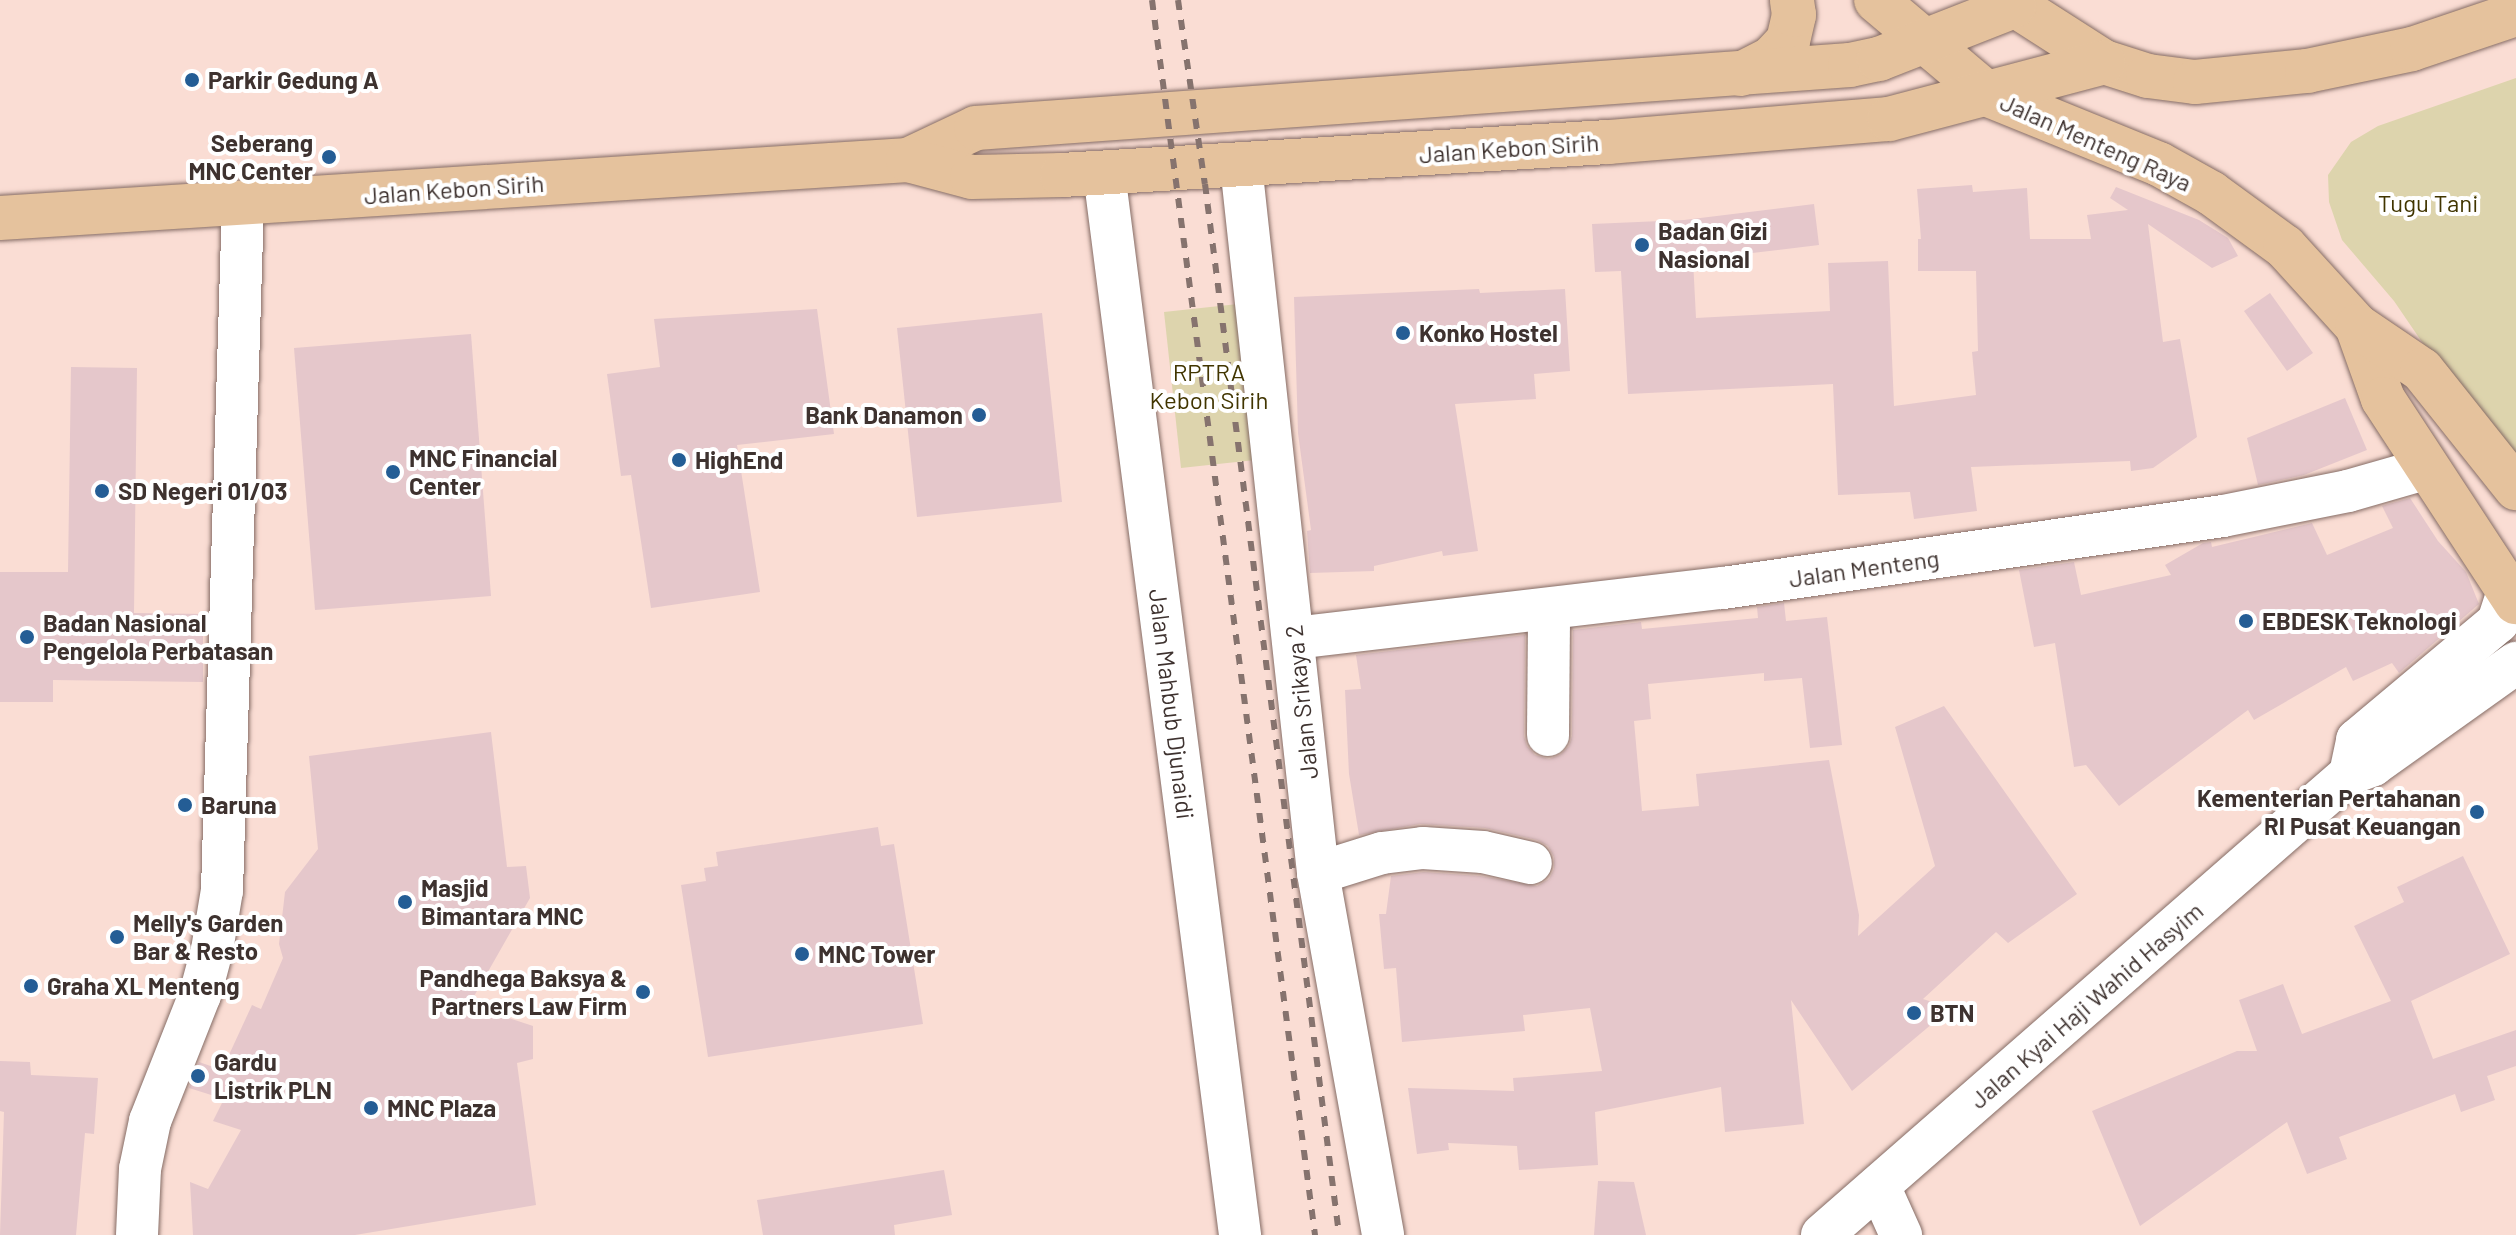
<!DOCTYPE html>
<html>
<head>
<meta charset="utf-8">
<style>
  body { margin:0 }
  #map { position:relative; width:2516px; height:1235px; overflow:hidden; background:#faddd4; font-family:Barlow,sans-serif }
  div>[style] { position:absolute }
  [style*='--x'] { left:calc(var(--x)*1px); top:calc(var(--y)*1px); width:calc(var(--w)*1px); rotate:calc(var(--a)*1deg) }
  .green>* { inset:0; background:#ddd4ad }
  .building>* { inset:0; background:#e5c7cb }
  .roads { filter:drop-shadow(0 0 2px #856c65) drop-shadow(0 0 2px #856c65) }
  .minor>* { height:42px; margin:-21px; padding:0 21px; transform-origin:21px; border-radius:21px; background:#fff }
  .major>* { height:44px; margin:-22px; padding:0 22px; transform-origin:22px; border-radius:22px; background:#e5c29d }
  .rail>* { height:6px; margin-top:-3px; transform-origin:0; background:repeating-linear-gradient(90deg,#86736e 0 10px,transparent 0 20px) }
  .dots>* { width:22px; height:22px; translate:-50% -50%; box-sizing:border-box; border:4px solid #fff; border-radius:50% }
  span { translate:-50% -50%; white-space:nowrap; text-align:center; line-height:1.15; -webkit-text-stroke:8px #fff; paint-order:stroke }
  .poi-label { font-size:24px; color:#3e322f; font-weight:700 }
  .left { translate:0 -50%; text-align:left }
  .right { translate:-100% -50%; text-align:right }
  .street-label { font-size:24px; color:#3e322f }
  .park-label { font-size:24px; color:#413500 }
</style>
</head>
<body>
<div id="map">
  <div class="green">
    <i style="clip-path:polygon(2516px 78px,2516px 480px,2394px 301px,2342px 240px,2329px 202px,2328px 175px,2351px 142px,2378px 126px)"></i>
    <i style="clip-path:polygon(1238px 304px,1255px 460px,1181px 468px,1164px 312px)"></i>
  </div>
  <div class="building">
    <i style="clip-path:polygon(1972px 185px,1973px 192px,2027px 188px,2030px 239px,2091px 239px,2087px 215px,2128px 210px,2110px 198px,2116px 187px,2199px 220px,2228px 238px,2238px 256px,2212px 268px,2148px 224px,2163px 342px,2180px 339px,2197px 437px,2153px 468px,2131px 471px,2130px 461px,1971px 467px,1977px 511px,1914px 519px,1910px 492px,1838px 495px,1833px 384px,1628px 394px,1621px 271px,1595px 272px,1592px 224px,1684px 220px,1814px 204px,1819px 245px,1693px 260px,1696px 318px,1830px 311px,1828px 263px,1888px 261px,1894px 406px,1976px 395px,1972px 352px,1978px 351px,1976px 271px,1918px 271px,1918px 239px,1921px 239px,1917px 189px)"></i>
    <i style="clip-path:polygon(1479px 289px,1480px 293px,1565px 289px,1570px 371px,1534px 374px,1536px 399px,1455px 404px,1478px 551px,1443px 556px,1442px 551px,1374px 566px,1374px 571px,1310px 573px,1307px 531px,1311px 530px,1298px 433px,1294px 297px)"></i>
    <i style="clip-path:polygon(2270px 293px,2313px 353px,2287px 371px,2244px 311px)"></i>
    <i style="clip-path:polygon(817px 309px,834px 434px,737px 445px,760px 592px,651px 608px,631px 475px,621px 476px,607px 374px,660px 367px,654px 319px)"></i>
    <i style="clip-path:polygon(1042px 313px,1062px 502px,917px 517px,897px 328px)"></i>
    <i style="clip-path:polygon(471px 334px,491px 596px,315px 610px,294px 348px)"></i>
    <i style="clip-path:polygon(71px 367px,137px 368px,134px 613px,203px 614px,203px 682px,53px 680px,53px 702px,0 702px,0 572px,68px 572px)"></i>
    <i style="clip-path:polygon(2345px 398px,2367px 450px,2304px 475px,2258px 485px,2247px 438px)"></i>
    <i style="clip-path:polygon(2410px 498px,2438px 541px,2466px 572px,2479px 604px,2399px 673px,2392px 663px,2353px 681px,2346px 667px,2254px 720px,2248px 710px,2119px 806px,2086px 765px,2074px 767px,2055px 643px,2034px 647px,2019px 570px,2074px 562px,2081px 595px,2171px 575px,2165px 565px,2203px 543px,2211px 542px,2212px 547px,2312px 523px,2327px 555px,2393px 528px,2382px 506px)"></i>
    <i style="clip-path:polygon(1784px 603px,1786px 621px,1827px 617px,1842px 745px,1810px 748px,1802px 678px,1764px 681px,1764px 673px,1648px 684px,1651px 719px,1634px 721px,1642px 811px,1699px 806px,1696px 774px,1829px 760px,1859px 915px,1858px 936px,1935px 866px,1895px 727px,1944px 706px,2077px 894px,2008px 943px,1996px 932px,1923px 999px,1951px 1008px,1852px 1091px,1791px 1000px,1804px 1124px,1725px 1132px,1721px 1087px,1595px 1112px,1598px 1165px,1519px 1170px,1517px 1146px,1448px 1143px,1449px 1150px,1417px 1154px,1408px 1088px,1514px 1091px,1513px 1078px,1602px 1071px,1590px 1008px,1523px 1015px,1525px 1031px,1402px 1042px,1396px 968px,1384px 969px,1379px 914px,1386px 914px,1391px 876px,1424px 872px,1480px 876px,1537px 886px,1549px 879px,1554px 869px,1554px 857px,1548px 846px,1537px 840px,1485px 828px,1420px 824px,1359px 835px,1349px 774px,1345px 690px,1361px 689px,1356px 655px,1525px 635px,1524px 736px,1527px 746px,1535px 755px,1549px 759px,1560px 755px,1569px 746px,1572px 736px,1573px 630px,1641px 622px,1642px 629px,1758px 618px,1757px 607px)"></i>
    <i style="clip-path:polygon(491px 732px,507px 867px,526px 866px,530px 898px,469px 1005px,533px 1026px,533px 1059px,517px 1063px,536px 1205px,355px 1235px,193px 1235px,190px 1182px,208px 1189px,241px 1130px,213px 1121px,224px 1099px,189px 1088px,199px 1062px,222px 1070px,252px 1005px,261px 1009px,283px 958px,279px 944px,285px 892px,318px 849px,309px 756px)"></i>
    <i style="clip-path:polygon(878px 827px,881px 846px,894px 844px,923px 1024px,708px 1057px,681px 885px,706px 881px,704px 868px,718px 866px,716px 852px)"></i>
    <i style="clip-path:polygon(2463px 856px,2510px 954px,2411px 1001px,2433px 1059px,2516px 1030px,2516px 1066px,2487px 1076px,2495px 1100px,2461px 1112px,2455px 1094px,2339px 1137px,2347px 1159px,2307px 1174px,2287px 1122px,2140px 1226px,2092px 1111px,2237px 1051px,2257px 1051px,2239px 1000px,2283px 984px,2302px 1034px,2391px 1001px,2354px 926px,2404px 902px,2397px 887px)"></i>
    <i style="clip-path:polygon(0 1061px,30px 1062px,31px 1075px,98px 1078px,94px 1134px,85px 1133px,76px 1235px,0 1235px,4px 1112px,0 1111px)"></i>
    <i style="clip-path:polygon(944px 1170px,952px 1215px,894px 1225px,895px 1235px,763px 1235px,757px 1200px)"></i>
    <i style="clip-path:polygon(1598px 1181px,1634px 1182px,1646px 1235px,1594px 1235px)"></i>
  </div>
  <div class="roads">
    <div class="minor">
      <i style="--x:1241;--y:165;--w:712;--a:83.79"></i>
      <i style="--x:1318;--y:873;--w:368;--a:79.8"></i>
      <i style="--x:1104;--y:173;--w:1071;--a:82.7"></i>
      <i style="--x:1295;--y:638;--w:431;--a:-6.7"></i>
      <i style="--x:1723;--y:588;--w:505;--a:-8.19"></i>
      <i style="--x:2223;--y:516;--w:127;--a:-11.3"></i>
      <i style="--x:2348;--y:491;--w:83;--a:-16"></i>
      <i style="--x:1548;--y:735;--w:125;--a:-89.5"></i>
      <i style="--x:2350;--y:774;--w:35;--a:-78"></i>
      <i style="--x:2357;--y:740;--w:184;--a:-39.9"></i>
      <i style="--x:2498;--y:622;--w:33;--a:-72"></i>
      <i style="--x:1318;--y:873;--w:67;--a:-17.4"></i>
      <i style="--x:1382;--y:853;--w:41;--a:-7"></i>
      <i style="--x:1423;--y:848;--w:60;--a:3.8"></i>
      <i style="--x:1483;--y:852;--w:49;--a:12.9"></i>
      <i style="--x:1879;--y:1186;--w:54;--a:65.8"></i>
      <i style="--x:137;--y:1235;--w:66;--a:-87.4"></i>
      <i style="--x:140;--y:1169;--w:49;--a:-78.2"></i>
      <i style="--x:150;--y:1121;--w:136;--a:-68.4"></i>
      <i style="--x:200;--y:995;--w:47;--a:-75.1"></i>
      <i style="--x:212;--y:950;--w:61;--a:-80.5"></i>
      <i style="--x:222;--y:890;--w:688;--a:-88.25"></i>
      <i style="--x:1822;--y:1235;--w:701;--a:-41.12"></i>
      <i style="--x:2350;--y:774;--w:25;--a:-21"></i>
      <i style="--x:2373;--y:765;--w:176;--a:-35.5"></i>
    </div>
    <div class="major">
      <i style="--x:1876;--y:0;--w:148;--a:40.1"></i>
      <i style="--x:1989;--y:95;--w:183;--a:22.1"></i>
      <i style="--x:2159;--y:164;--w:60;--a:29.1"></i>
      <i style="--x:2211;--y:193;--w:92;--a:36.1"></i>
      <i style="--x:2285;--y:247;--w:107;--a:47.7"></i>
      <i style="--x:2357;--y:326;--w:77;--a:70.4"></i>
      <i style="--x:2383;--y:399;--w:243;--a:56.8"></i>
      <i style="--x:2007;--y:0;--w:115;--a:32.6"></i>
      <i style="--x:2104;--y:62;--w:46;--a:17.7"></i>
      <i style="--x:2148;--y:76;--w:47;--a:7.3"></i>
      <i style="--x:2195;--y:82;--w:113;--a:-5.6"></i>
      <i style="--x:2307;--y:71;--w:107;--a:-11.8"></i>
      <i style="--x:2412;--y:49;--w:110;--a:-18.6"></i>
      <i style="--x:1741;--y:74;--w:34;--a:-27"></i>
      <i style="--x:1771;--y:59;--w:25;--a:-47"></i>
      <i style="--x:1788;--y:41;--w:27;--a:-77"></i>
      <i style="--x:1794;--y:15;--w:15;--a:-98"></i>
      <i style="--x:908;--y:160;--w:75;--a:-25.2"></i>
      <i style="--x:976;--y:128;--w:876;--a:-4.12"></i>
      <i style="--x:1850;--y:65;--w:30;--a:-12"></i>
      <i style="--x:1879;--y:59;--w:145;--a:-21.4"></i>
      <i style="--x:0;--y:218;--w:910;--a:-3.65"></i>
      <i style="--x:908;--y:160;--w:66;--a:14.9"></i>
      <i style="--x:972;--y:177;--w:90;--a:-1.3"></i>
      <i style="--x:1062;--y:175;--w:547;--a:-3.46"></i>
      <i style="--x:1608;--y:142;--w:282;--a:-4.7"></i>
      <i style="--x:1889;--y:119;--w:222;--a:-14.8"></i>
      <i style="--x:2357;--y:326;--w:78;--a:34.1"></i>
      <i style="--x:2422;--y:370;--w:151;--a:51.5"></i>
    </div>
  </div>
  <div class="rail">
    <i style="--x:1152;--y:0;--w:1246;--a:82.48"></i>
    <i style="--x:1178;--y:0;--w:186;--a:81.7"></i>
    <i style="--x:1205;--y:184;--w:1060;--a:82.73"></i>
  </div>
  <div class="dots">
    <i style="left:192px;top:80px;background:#245d95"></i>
    <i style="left:329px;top:157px;background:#245d95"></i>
    <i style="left:1642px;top:245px;background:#245d95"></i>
    <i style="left:1403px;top:333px;background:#245d95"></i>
    <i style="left:979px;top:415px;background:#245d95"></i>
    <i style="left:679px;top:460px;background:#245d95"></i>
    <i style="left:393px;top:472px;background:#245d95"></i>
    <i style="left:102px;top:491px;background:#245d95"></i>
    <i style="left:2246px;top:621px;background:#245d95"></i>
    <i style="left:27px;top:637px;background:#245d95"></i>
    <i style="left:185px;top:805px;background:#245d95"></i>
    <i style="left:2477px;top:812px;background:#245d95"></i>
    <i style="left:405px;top:902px;background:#245d95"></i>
    <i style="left:117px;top:937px;background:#245d95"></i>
    <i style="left:802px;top:954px;background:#245d95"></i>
    <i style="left:31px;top:986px;background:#245d95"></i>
    <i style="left:643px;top:992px;background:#245d95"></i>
    <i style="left:1914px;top:1013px;background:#245d95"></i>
    <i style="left:198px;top:1076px;background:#245d95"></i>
    <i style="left:371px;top:1108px;background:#245d95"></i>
  </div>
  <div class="poi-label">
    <span class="left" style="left:208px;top:80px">Parkir Gedung A</span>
    <span class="right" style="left:313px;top:157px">Seberang<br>MNC Center</span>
    <span class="left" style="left:1658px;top:245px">Badan Gizi<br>Nasional</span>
    <span class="left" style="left:1419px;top:333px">Konko Hostel</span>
    <span class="right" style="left:963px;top:415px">Bank Danamon</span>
    <span class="left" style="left:409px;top:472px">MNC Financial<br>Center</span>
    <span class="left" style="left:695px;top:460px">HighEnd</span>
    <span class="left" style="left:118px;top:491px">SD Negeri 01/03</span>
    <span class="left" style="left:2262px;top:621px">EBDESK Teknologi</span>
    <span class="left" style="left:43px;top:637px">Badan Nasional<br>Pengelola Perbatasan</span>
    <span class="right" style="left:2461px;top:812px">Kementerian Pertahanan<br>RI Pusat Keuangan</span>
    <span class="left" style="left:201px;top:805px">Baruna</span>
    <span class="left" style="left:421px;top:902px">Masjid<br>Bimantara MNC</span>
    <span class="left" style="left:133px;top:937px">Melly's Garden<br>Bar &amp; Resto</span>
    <span class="left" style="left:818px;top:954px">MNC Tower</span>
    <span class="right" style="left:627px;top:992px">Pandhega Baksya &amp;<br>Partners Law Firm</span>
    <span class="left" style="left:47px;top:986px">Graha XL Menteng</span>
    <span class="left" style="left:1930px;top:1013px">BTN</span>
    <span class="left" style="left:214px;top:1076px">Gardu<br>Listrik PLN</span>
    <span class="left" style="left:387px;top:1108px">MNC Plaza</span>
  </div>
  <div class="street-label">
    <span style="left:2096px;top:142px;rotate:24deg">Jalan Menteng Raya</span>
    <span style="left:1509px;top:148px;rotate:-4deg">Jalan Kebon Sirih</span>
    <span style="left:454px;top:189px;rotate:-4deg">Jalan Kebon Sirih</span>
    <span style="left:1864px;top:568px;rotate:-8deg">Jalan Menteng</span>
    <span style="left:1301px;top:702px;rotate:-96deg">Jalan Srikaya 2</span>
    <span style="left:1172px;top:704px;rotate:83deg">Jalan Mahbub Djunaidi</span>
    <span style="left:2086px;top:1005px;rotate:-41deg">Jalan Kyai Haji Wahid Hasyim</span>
  </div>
  <div class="park-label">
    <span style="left:2428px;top:203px">Tugu Tani</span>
    <span style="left:1209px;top:386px">RPTRA<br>Kebon Sirih</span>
  </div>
</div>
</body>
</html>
